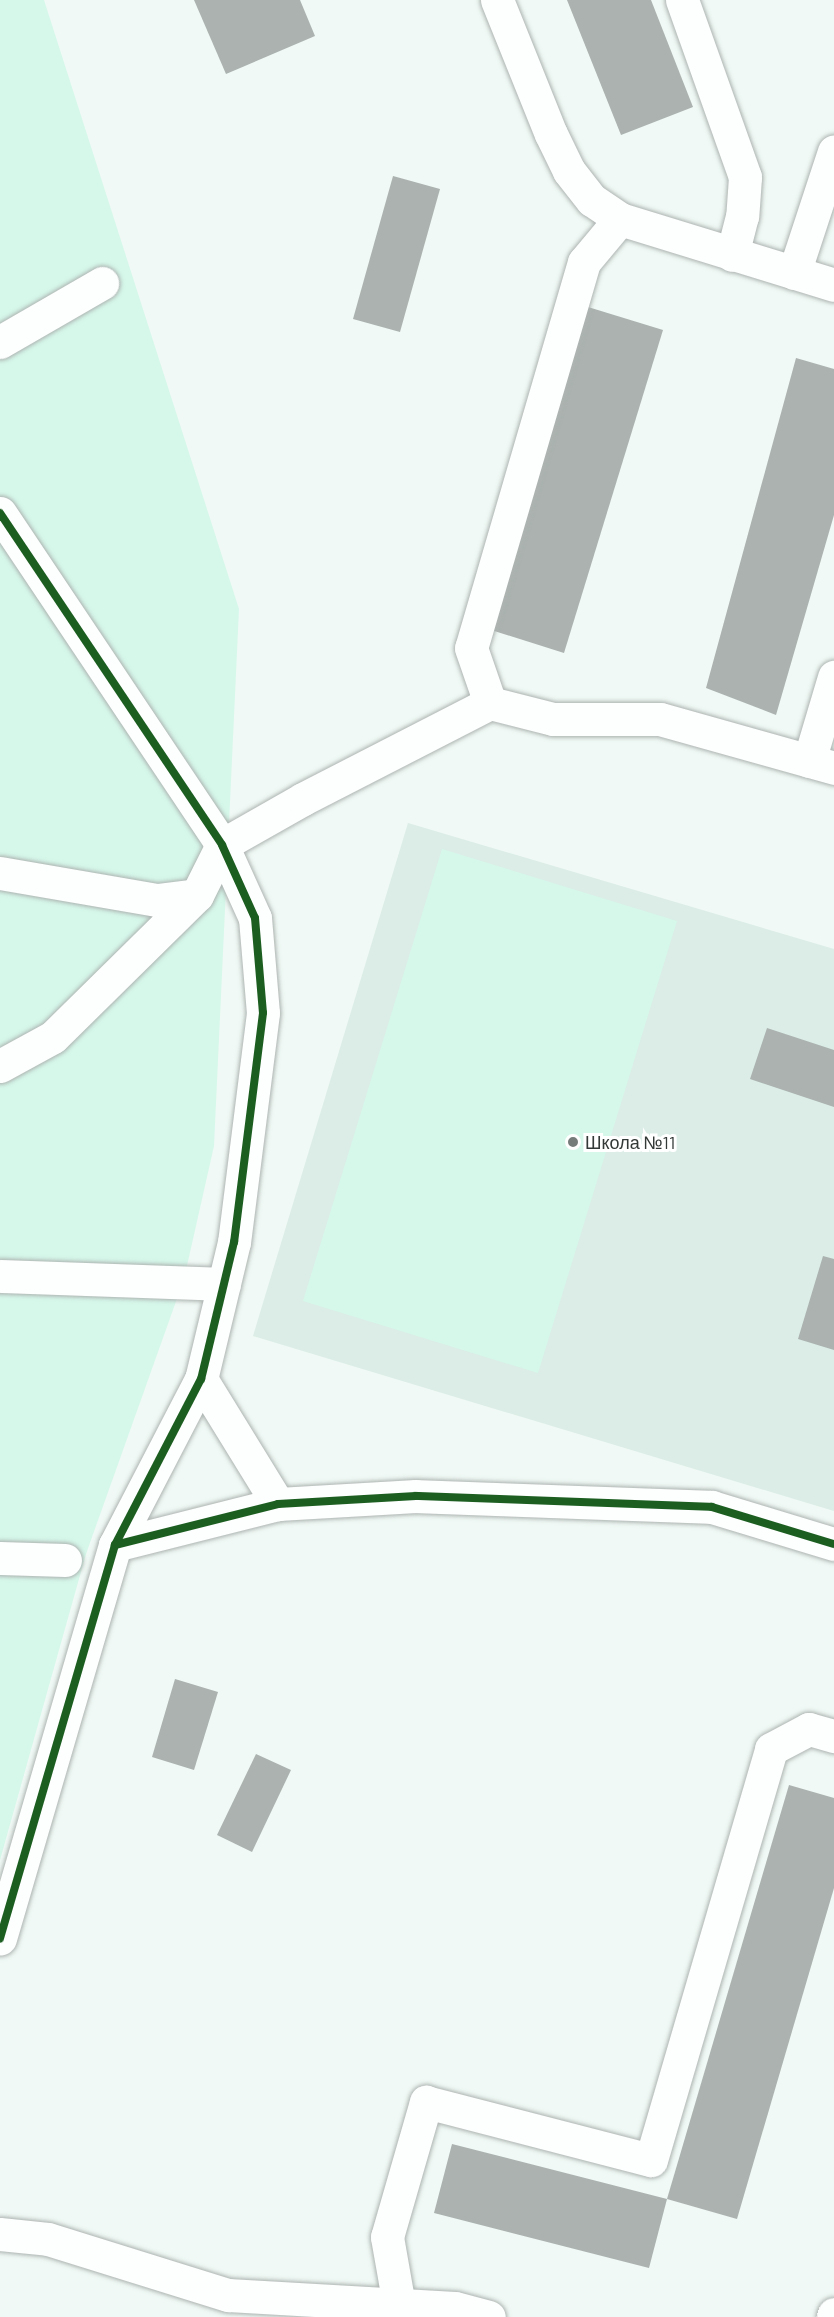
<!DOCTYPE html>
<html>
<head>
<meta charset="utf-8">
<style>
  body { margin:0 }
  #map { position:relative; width:834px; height:2317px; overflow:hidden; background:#f0f9f5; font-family:Barlow,sans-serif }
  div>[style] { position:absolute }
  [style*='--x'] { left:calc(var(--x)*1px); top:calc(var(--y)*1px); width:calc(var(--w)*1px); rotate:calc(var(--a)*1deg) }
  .built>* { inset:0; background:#dbede6 }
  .green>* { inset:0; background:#d6f8eb }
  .building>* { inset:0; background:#abb2af }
  .roads { filter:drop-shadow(0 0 2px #adb4b1) drop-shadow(0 0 2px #adb4b1) }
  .minor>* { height:33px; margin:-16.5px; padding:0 16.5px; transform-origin:16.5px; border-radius:16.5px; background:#fdfefe }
  .cycleway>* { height:8px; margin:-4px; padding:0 4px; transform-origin:4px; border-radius:4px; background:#1b5e20 }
  .dots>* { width:16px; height:16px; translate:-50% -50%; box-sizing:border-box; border:3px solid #fff; border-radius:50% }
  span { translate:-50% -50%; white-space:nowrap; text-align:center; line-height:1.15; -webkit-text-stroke:6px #fff; paint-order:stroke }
  .poi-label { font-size:18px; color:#333936 }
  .left { translate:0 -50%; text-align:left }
</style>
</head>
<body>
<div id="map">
  <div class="built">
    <i style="clip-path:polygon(408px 823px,834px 949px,834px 1511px,253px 1336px)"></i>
  </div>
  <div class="green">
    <i style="clip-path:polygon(0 0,44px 0,239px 609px,214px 1146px,184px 1279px,86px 1554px,0 1860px)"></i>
    <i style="clip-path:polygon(442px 849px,677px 921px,538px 1373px,303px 1301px)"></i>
  </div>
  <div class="building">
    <i style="clip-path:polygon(194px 0,300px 0,315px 36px,226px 74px)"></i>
    <i style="clip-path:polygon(567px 0,651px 0,693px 107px,621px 135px)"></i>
    <i style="clip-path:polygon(393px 176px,440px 189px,400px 332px,353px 319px)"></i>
    <i style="clip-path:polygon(588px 307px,663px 330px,564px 653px,488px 629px)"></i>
    <i style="clip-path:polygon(796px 358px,834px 369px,834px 515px,776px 715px,706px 688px)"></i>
    <i style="clip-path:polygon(767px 1028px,834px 1050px,834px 1107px,750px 1079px)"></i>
    <i style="clip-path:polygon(823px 1256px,834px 1259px,834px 1350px,798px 1339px)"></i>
    <i style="clip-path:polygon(175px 1679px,218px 1692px,194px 1770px,152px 1757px)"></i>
    <i style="clip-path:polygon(256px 1754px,291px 1770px,252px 1852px,217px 1835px)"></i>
    <i style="clip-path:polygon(789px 1785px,834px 1798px,834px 1888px,737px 2219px,667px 2199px)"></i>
    <i style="clip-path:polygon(452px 2144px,667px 2199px,649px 2268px,434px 2213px)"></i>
  </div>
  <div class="roads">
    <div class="minor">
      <i style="--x:497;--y:0;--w:144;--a:68.1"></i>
      <i style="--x:551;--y:134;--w:41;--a:64.1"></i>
      <i style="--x:569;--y:171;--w:37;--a:52"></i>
      <i style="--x:592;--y:200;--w:34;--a:34"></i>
      <i style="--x:620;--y:219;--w:224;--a:17.1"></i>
      <i style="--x:682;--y:0;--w:188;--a:70.4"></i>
      <i style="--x:745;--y:177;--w:39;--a:94"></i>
      <i style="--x:742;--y:216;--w:40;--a:104.4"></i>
      <i style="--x:620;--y:219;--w:56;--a:129.9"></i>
      <i style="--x:584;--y:262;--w:402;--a:106.3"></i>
      <i style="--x:471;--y:648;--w:58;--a:70.9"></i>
      <i style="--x:490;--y:703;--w:65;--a:14.3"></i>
      <i style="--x:553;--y:719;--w:107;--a:0"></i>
      <i style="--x:660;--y:719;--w:181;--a:15.7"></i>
      <i style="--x:794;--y:273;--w:128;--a:-71.8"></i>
      <i style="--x:0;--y:342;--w:118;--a:-30"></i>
      <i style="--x:0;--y:513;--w:399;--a:56.2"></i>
      <i style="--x:222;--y:845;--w:80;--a:65.7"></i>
      <i style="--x:255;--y:918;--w:95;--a:85.2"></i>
      <i style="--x:263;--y:1013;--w:231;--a:97.2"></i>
      <i style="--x:234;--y:1242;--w:141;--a:103.5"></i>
      <i style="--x:201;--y:1379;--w:187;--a:117.4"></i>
      <i style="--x:115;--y:1545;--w:410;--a:106.3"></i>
      <i style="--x:809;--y:761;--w:88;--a:-73.4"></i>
      <i style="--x:0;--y:873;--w:159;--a:9.8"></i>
      <i style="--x:157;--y:900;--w:40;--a:-7.1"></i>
      <i style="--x:0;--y:1066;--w:60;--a:-28.7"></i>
      <i style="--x:53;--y:1037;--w:202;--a:-44.6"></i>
      <i style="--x:197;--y:895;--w:56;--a:-63.4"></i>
      <i style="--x:222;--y:845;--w:93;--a:-29.6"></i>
      <i style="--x:303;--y:799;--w:210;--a:-27.2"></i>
      <i style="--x:0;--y:1276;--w:224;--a:2"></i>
      <i style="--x:201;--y:1379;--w:147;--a:58.4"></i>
      <i style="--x:115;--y:1545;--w:168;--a:-14.1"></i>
      <i style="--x:278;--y:1504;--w:138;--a:-3.3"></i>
      <i style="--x:416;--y:1496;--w:296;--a:2.1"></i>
      <i style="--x:712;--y:1507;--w:127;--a:16.9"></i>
      <i style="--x:0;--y:1558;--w:65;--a:1.8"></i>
      <i style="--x:0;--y:2234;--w:48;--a:5.9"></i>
      <i style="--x:48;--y:2239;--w:189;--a:17.3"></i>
      <i style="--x:228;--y:2295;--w:227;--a:3.3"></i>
      <i style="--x:455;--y:2308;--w:35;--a:15"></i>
      <i style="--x:399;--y:2305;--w:69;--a:-100"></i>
      <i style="--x:387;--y:2237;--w:141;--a:-73.9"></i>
      <i style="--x:426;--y:2102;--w:232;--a:14.5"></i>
      <i style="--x:651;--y:2160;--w:428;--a:-73.7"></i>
      <i style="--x:771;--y:1749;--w:43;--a:-27.8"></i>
      <i style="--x:809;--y:1729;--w:26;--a:16"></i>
      <i style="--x:833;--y:2317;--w:3;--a:-72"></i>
    </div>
  </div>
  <div class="cycleway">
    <i style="--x:0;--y:513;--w:399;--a:56.2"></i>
    <i style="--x:222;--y:845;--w:80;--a:65.7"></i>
    <i style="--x:255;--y:918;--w:95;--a:85.2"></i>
    <i style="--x:263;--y:1013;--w:231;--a:97.2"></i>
    <i style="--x:234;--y:1242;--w:141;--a:103.5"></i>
    <i style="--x:201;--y:1379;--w:187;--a:117.4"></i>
    <i style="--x:115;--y:1545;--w:410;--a:106.3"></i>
    <i style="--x:115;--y:1545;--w:168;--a:-14.1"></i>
    <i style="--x:278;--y:1504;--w:138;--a:-3.3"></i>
    <i style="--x:416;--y:1496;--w:296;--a:2.1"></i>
    <i style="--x:712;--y:1507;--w:127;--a:16.9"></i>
  </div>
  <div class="dots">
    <i style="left:573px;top:1142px;background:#757c79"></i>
  </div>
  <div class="poi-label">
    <span class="left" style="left:585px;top:1142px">Школа №11</span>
  </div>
</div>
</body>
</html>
